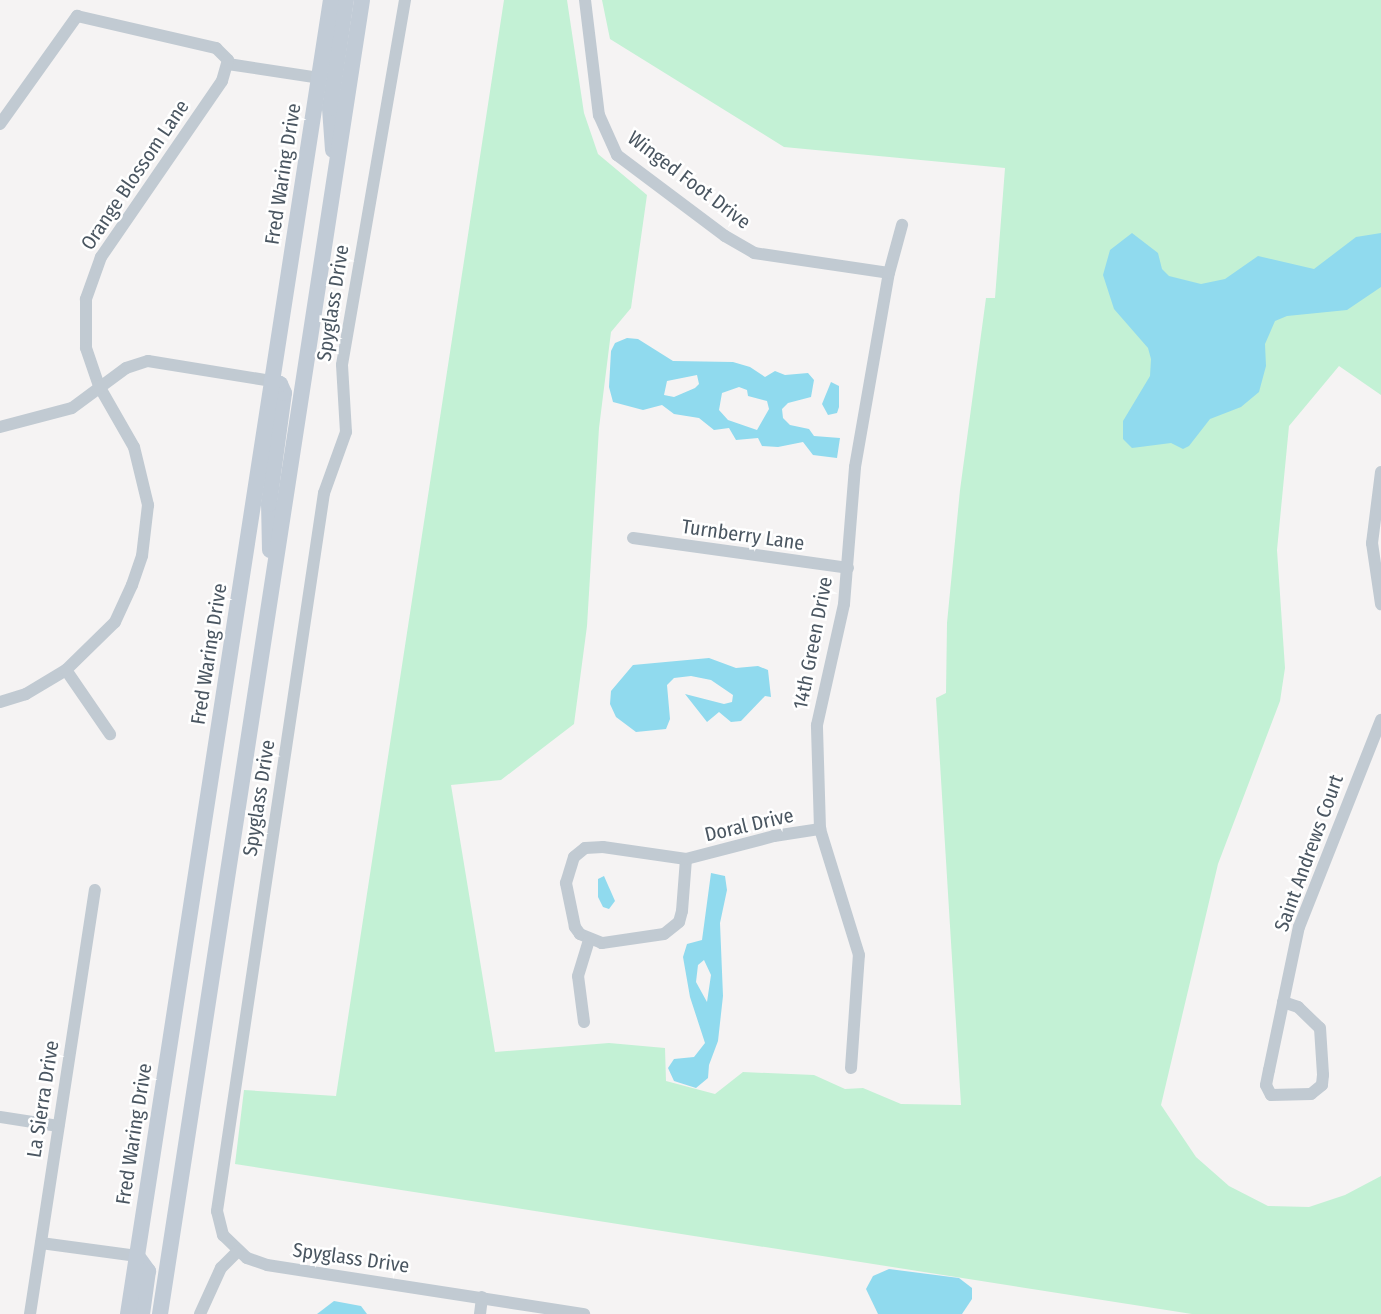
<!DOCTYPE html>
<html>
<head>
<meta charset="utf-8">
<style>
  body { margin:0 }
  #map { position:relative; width:1381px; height:1314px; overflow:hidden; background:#f5f3f3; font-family:"Fira Sans Condensed",sans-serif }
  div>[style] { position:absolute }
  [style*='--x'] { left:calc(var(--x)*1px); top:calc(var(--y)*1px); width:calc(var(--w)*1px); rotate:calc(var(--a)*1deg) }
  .green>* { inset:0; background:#c3f1d5 }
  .water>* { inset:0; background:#90daee }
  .minor>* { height:12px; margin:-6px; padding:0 6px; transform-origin:6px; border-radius:6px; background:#c1cad2 }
  .secondary>* { height:16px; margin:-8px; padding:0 8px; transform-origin:8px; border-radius:8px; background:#c1cbd6 }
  span { translate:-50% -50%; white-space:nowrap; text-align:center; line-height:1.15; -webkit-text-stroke:5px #fff; paint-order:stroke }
  .street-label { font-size:20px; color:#4a5661 }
</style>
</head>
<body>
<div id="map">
  <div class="green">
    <i style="clip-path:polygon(504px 0,567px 0,584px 113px,598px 154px,647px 195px,631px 308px,611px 332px,599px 428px,587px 626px,574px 724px,501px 780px,451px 785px,495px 1052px,609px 1043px,665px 1048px,666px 1081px,715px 1094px,743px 1072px,814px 1075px,845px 1089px,863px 1088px,901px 1104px,961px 1105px,936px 698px,946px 693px,947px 623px,960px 490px,986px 298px,995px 298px,1005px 168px,784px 147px,610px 39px,602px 0,1381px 0,1381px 395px,1339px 366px,1289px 426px,1277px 550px,1285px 668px,1280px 701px,1218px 864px,1161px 1105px,1196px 1157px,1229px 1186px,1268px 1206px,1309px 1207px,1345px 1195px,1381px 1176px,1381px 1314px,1192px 1314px,235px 1164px,244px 1090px,336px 1096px)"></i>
  </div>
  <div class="water">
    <i style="clip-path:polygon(1132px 233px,1158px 253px,1162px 269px,1169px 276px,1201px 284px,1225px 279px,1258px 256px,1314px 269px,1356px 237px,1381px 233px,1381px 287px,1347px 310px,1287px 316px,1275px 321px,1265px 344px,1266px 366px,1259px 392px,1241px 407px,1210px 419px,1189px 446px,1183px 449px,1171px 443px,1132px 448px,1123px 439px,1123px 421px,1150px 376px,1151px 359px,1148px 348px,1114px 309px,1103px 275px,1110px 250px)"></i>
    <i style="clip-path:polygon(evenodd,627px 338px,638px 339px,673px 361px,733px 362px,750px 367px,765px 377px,775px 371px,785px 375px,808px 373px,814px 380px,811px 397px,788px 403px,782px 409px,783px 418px,790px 425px,809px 429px,814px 436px,840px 438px,837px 458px,813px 455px,803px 442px,778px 447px,762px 446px,758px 438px,736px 440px,729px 428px,714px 430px,699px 418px,674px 414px,662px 405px,643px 410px,613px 402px,609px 387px,611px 351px,615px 343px,627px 338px,697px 375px,699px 384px,695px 388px,674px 397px,664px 395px,667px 381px,697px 375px,627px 338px,739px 387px,747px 390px,748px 396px,767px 401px,769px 409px,757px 430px,728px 420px,719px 410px,722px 393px,739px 387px)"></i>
    <i style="clip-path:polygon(831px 382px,839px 386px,839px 407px,837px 413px,828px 415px,822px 404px)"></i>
    <i style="clip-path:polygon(709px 658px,736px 668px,758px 666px,768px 670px,771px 697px,765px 696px,741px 721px,731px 722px,719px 712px,707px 722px,685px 694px,724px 704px,732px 702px,733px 695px,711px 680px,691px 676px,674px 678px,667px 685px,670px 719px,666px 729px,636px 732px,616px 717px,610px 704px,611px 691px,633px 665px)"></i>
    <i style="clip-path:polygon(evenodd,711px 873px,725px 876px,727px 890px,720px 923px,723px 996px,718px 1041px,709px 1065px,708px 1078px,696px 1088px,674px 1081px,668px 1068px,674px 1059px,694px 1057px,705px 1043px,690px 997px,683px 957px,687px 944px,702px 940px,711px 873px,704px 960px,711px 975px,707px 1002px,696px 982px,698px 965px,704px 960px)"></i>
    <i style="clip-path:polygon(604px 876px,615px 901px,609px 909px,603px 907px,598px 897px,598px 879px)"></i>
    <i style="clip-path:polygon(889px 1269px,959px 1278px,972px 1288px,972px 1299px,962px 1314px,878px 1314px,866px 1289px,873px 1276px)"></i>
    <i style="clip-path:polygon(334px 1301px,361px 1306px,367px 1314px,317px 1314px)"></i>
  </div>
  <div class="minor">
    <i style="--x:405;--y:0;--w:370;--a:99.8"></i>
    <i style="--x:342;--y:365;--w:67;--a:86.6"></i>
    <i style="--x:346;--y:432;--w:65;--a:109.8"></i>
    <i style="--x:324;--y:493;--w:726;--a:98.48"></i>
    <i style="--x:217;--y:1211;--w:25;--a:76"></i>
    <i style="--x:223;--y:1235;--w:33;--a:44"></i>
    <i style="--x:247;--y:1258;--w:21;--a:19"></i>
    <i style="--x:267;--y:1265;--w:321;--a:8.8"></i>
    <i style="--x:585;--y:0;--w:116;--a:83.1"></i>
    <i style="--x:599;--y:115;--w:44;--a:65.8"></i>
    <i style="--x:617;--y:155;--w:135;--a:36.9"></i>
    <i style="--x:725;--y:236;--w:34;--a:30"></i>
    <i style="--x:754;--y:253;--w:136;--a:8.4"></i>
    <i style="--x:228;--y:64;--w:92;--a:8.7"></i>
    <i style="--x:0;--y:124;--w:133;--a:-54.5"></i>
    <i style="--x:77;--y:16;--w:143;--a:13"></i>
    <i style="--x:216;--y:48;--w:17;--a:45"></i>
    <i style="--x:228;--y:60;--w:22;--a:106"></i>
    <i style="--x:222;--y:81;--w:214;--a:124.5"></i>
    <i style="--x:101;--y:257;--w:45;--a:109.7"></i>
    <i style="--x:86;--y:299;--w:49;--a:90"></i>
    <i style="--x:86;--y:348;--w:40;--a:71.1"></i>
    <i style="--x:99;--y:386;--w:70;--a:60.2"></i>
    <i style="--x:134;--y:447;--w:60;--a:76.4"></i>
    <i style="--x:148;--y:505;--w:51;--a:96.7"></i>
    <i style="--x:142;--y:556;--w:31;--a:109"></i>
    <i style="--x:132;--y:585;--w:41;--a:114.7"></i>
    <i style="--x:115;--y:622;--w:69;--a:135.6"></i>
    <i style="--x:66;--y:670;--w:47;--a:149"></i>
    <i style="--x:26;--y:694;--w:27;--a:163"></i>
    <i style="--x:0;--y:427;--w:74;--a:-14.8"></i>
    <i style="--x:72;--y:408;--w:67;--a:-36.5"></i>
    <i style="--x:126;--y:368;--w:23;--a:-18"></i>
    <i style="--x:148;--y:361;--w:126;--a:9.2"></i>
    <i style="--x:1381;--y:472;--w:72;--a:97.2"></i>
    <i style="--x:1372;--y:543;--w:62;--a:81.6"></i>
    <i style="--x:633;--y:538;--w:217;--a:7.9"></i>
    <i style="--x:66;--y:670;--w:78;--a:55.5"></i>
    <i style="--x:686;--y:859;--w:52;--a:94.4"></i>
    <i style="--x:682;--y:911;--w:11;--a:105"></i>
    <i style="--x:679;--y:922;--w:19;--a:141"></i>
    <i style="--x:664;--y:934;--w:63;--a:171.7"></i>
    <i style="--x:602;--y:943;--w:24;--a:-158"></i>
    <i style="--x:580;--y:934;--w:9;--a:-126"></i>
    <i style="--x:575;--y:927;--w:45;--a:-101.6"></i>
    <i style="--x:566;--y:883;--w:27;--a:-73"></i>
    <i style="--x:574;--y:857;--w:14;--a:-39"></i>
    <i style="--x:585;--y:848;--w:18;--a:-3"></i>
    <i style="--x:603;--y:847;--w:84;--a:8.2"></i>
    <i style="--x:686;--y:859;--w:91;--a:-14.6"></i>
    <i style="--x:774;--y:836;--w:47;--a:-8.7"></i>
    <i style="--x:1283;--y:1002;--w:16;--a:18"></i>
    <i style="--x:1298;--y:1007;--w:30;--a:44"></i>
    <i style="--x:1320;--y:1028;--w:47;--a:86.3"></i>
    <i style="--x:1323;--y:1075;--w:10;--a:96"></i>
    <i style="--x:1322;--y:1085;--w:14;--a:141"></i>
    <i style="--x:1311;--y:1094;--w:40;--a:178.6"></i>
    <i style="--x:1271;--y:1095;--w:11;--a:-117"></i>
    <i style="--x:1266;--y:1085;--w:15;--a:-79"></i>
    <i style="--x:1269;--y:1070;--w:146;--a:-78.2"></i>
    <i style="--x:1299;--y:927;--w:223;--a:-68.4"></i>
    <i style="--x:584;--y:1022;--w:46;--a:-97.4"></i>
    <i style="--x:578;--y:976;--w:39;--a:-73"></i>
    <i style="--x:851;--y:1068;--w:113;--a:-86"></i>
    <i style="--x:859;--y:955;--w:132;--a:-107.2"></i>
    <i style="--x:820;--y:829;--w:104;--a:-91.7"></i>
    <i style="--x:817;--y:725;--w:124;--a:-77.4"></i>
    <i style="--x:844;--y:604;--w:137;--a:-85.4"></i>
    <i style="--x:855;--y:467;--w:197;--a:-80.1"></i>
    <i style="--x:889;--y:273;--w:50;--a:-74.8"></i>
    <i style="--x:0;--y:1117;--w:59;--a:8.8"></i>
    <i style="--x:41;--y:1243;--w:97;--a:7.7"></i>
    <i style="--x:30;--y:1314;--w:429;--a:-81.3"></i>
    <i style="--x:200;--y:1314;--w:51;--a:-65.5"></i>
    <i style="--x:221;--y:1268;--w:24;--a:-45"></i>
    <i style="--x:480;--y:1314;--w:17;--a:-83"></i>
  </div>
  <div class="secondary">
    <i style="--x:333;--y:150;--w:42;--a:-94.1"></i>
    <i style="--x:330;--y:108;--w:109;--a:-81.6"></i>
    <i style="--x:270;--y:550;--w:46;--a:-91.2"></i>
    <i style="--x:269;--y:504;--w:112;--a:-82.3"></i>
    <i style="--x:284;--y:393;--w:10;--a:-114"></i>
    <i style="--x:280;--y:384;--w:9;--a:-159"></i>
    <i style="--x:137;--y:1256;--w:19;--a:54"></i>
    <i style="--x:148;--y:1271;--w:43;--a:97.9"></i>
    <i style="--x:128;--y:1314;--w:1330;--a:-81.22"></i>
    <i style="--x:160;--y:1314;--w:1329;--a:-81.26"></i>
  </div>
  <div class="street-label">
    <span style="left:283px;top:174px;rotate:-81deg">Fred Waring Drive</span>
    <span style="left:135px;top:175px;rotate:-56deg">Orange Blossom Lane</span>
    <span style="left:689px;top:180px;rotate:37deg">Winged Foot Drive</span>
    <span style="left:333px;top:303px;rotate:-81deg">Spyglass Drive</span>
    <span style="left:743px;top:535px;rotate:8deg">Turnberry Lane</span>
    <span style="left:813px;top:643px;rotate:-79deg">14th Green Drive</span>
    <span style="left:209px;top:654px;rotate:-81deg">Fred Waring Drive</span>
    <span style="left:259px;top:798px;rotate:-81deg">Spyglass Drive</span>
    <span style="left:749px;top:825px;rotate:-13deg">Doral Drive</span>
    <span style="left:1309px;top:853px;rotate:-70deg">Saint Andrews Court</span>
    <span style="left:43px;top:1099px;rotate:-81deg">La Sierra Drive</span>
    <span style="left:134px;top:1134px;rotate:-81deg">Fred Waring Drive</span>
    <span style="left:351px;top:1258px;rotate:8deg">Spyglass Drive</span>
  </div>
</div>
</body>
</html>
